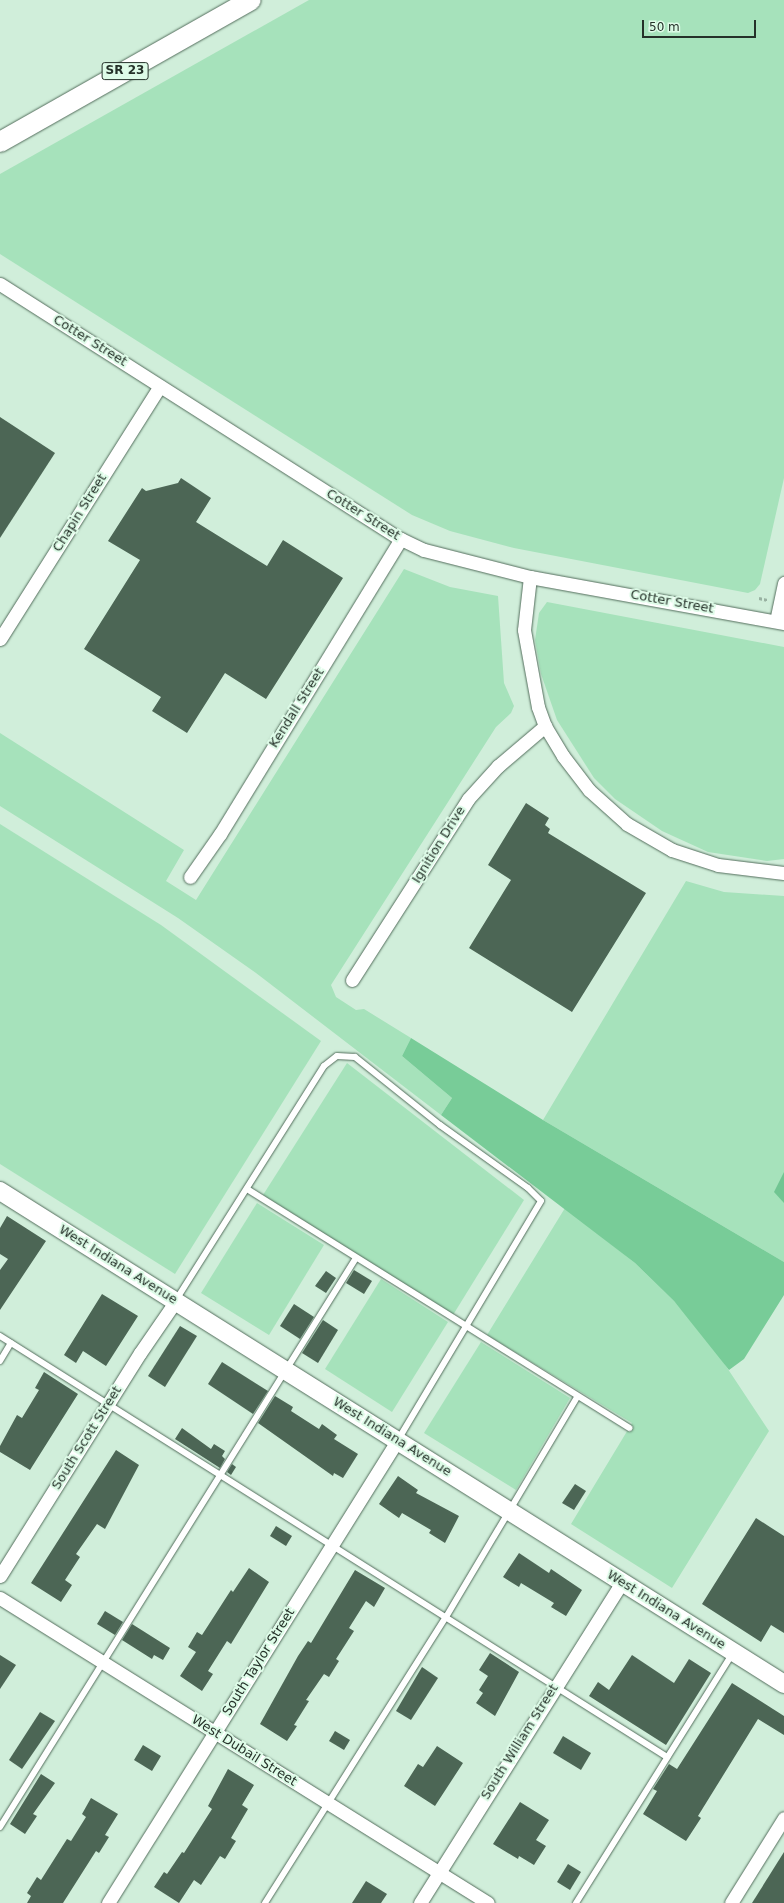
<!DOCTYPE html>
<html>
<head>
<meta charset="utf-8">
<style>
  body { margin:0 }
  #map { position:relative; width:784px; height:1903px; overflow:hidden; background:#d0eeda; font-family:"DejaVu Sans",sans-serif }
  div>[style] { position:absolute }
  [style*='--x'] { left:calc(var(--x)*1px); top:calc(var(--y)*1px); width:calc(var(--w)*1px); rotate:calc(var(--a)*1deg) }
  .green>* { inset:0; background:#a6e2bb }
  .forest>* { inset:0; background:#78cc98 }
  .water>* { inset:0; background:#71c592 }
  .building>* { inset:0; background:#4c6655 }
  .path>* { height:2.5px; margin-top:-1.25px; transform-origin:0; background:repeating-linear-gradient(90deg,#98b1a1 0 3px,transparent 0 5px) }
  .roads { filter:drop-shadow(0 0 1px #536d5c) drop-shadow(0 0 1px #536d5c) }
  .lane>* { height:6px; margin:-3px; padding:0 3px; transform-origin:3px; border-radius:3px; background:#fff }
  .street>* { height:13px; margin:-6.5px; padding:0 6.5px; transform-origin:6.5px; border-radius:6.5px; background:#fff }
  .secondary>* { height:18px; margin:-9px; padding:0 9px; transform-origin:9px; border-radius:9px; background:#fff }
  .primary>* { height:20px; margin:-10px; padding:0 10px; transform-origin:10px; border-radius:10px; background:#fff }
  span { translate:-50% -50%; white-space:nowrap; text-align:center; line-height:1.15; -webkit-text-stroke:4px #ddfbe7; paint-order:stroke }
  .shield-label span { padding:1px 3px; background:#ddfbe7; border:1px solid; border-radius:3px; -webkit-text-stroke-width:0 }
  .shield-label { font-size:12px; color:#253129; font-weight:700 }
  .street-label { font-size:13px; color:#253129 }
  .scale { position:absolute; left:642px; top:20px; width:114px; height:18px; box-sizing:border-box; border:2px solid #253129; border-top:0; padding-left:5px; font-size:12px; line-height:14px; white-space:nowrap; color:#253129; -webkit-text-stroke:3px #ddfbe7; paint-order:stroke }
</style>
</head>
<body>
<div id="map">
  <div class="green">
    <i style="clip-path:polygon(309px 0,784px 0,784px 478px,760px 584px,755px 590px,748px 593px,514px 548px,450px 531px,412px 515px,0 254px,0 174px)"></i>
    <i style="clip-path:polygon(404px 569px,450px 587px,498px 596px,504px 683px,514px 706px,511px 713px,496px 727px,331px 985px,336px 997px,356px 1010px,364px 1009px,411px 1038px,402px 1056px,452px 1098px,441px 1115px,256px 973px,178px 918px,0 806px,0 733px,184px 850px,166px 881px,196px 900px)"></i>
    <i style="clip-path:polygon(547px 602px,784px 647px,784px 859px,767px 861px,708px 852px,662px 831px,615px 799px,594px 778px,557px 720px,541px 674px,535px 640px,539px 613px)"></i>
    <i style="clip-path:polygon(0 824px,161px 925px,321px 1041px,175px 1274px,0 1164px)"></i>
    <i style="clip-path:polygon(686px 881px,724px 892px,784px 896px,784px 1262px,543px 1120px)"></i>
    <i style="clip-path:polygon(347px 1063px,524px 1200px,453px 1315px,263px 1195px)"></i>
    <i style="clip-path:polygon(257px 1203px,324px 1245px,269px 1335px,201px 1293px)"></i>
    <i style="clip-path:polygon(565px 1208px,635px 1263px,674px 1301px,714px 1348px,769px 1431px,672px 1588px,571px 1524px,632px 1423px,487px 1335px)"></i>
    <i style="clip-path:polygon(381px 1279px,448px 1322px,392px 1412px,325px 1369px)"></i>
    <i style="clip-path:polygon(481px 1342px,570px 1398px,516px 1490px,424px 1433px)"></i>
  </div>
  <div class="forest">
    <i style="clip-path:polygon(411px 1038px,543px 1120px,784px 1262px,784px 1295px,744px 1359px,729px 1370px,674px 1301px,635px 1263px,441px 1115px,452px 1098px,402px 1056px)"></i>
  </div>
  <div class="water">
    <i style="clip-path:polygon(784px 1172px,784px 1203px,774px 1192px)"></i>
  </div>
  <div class="building">
    <i style="clip-path:polygon(0 417px,55px 453px,0 538px)"></i>
    <i style="clip-path:polygon(181px 478px,211px 498px,196px 522px,267px 566px,283px 540px,343px 578px,266px 699px,225px 673px,187px 733px,152px 711px,161px 697px,84px 649px,140px 560px,108px 541px,142px 488px,146px 491px,178px 483px)"></i>
    <i style="clip-path:polygon(526px 803px,549px 818px,545px 825px,550px 829px,548px 833px,646px 893px,572px 1012px,469px 948px,511px 880px,488px 865px)"></i>
    <i style="clip-path:polygon(7px 1216px,46px 1241px,0 1310px,0 1270px,8px 1259px,0 1254px,0 1228px)"></i>
    <i style="clip-path:polygon(354px 1270px,372px 1281px,364px 1294px,346px 1283px)"></i>
    <i style="clip-path:polygon(326px 1271px,336px 1278px,326px 1293px,315px 1286px)"></i>
    <i style="clip-path:polygon(102px 1294px,138px 1316px,106px 1366px,83px 1351px,76px 1363px,64px 1355px)"></i>
    <i style="clip-path:polygon(294px 1304px,314px 1317px,300px 1339px,280px 1326px)"></i>
    <i style="clip-path:polygon(323px 1320px,338px 1330px,318px 1363px,302px 1353px)"></i>
    <i style="clip-path:polygon(180px 1326px,197px 1336px,165px 1387px,148px 1376px)"></i>
    <i style="clip-path:polygon(222px 1362px,268px 1391px,253px 1414px,208px 1384px)"></i>
    <i style="clip-path:polygon(44px 1372px,78px 1394px,30px 1470px,0 1452px,0 1446px,17px 1415px,22px 1418px,39px 1390px,35px 1388px)"></i>
    <i style="clip-path:polygon(275px 1396px,293px 1407px,291px 1411px,319px 1429px,322px 1424px,337px 1435px,334px 1439px,358px 1454px,343px 1478px,334px 1473px,333px 1476px,258px 1423px)"></i>
    <i style="clip-path:polygon(182px 1428px,211px 1449px,214px 1444px,225px 1451px,222px 1456px,225px 1459px,220px 1468px,175px 1439px)"></i>
    <i style="clip-path:polygon(116px 1450px,139px 1465px,105px 1529px,97px 1524px,76px 1554px,80px 1557px,65px 1580px,72px 1585px,61px 1602px,31px 1583px)"></i>
    <i style="clip-path:polygon(232px 1464px,236px 1467px,231px 1475px,227px 1472px)"></i>
    <i style="clip-path:polygon(398px 1476px,418px 1490px,416px 1493px,459px 1516px,445px 1543px,429px 1533px,431px 1530px,402px 1513px,399px 1518px,379px 1504px)"></i>
    <i style="clip-path:polygon(575px 1484px,586px 1491px,574px 1510px,562px 1503px)"></i>
    <i style="clip-path:polygon(756px 1518px,784px 1536px,784px 1633px,771px 1625px,761px 1642px,702px 1604px)"></i>
    <i style="clip-path:polygon(276px 1526px,292px 1536px,286px 1546px,270px 1536px)"></i>
    <i style="clip-path:polygon(519px 1553px,549px 1573px,551px 1569px,582px 1590px,566px 1616px,551px 1607px,554px 1603px,521px 1583px,519px 1587px,503px 1577px)"></i>
    <i style="clip-path:polygon(249px 1568px,269px 1582px,231px 1644px,227px 1641px,208px 1671px,213px 1674px,202px 1691px,180px 1676px,196px 1652px,188px 1647px,197px 1632px,202px 1635px,231px 1590px,233px 1592px)"></i>
    <i style="clip-path:polygon(355px 1570px,385px 1588px,374px 1607px,366px 1601px,349px 1628px,354px 1631px,336px 1659px,339px 1661px,329px 1677px,324px 1674px,306px 1700px,309px 1701px,294px 1725px,297px 1726px,287px 1741px,260px 1724px,298px 1656px,308px 1641px,311px 1643px)"></i>
    <i style="clip-path:polygon(105px 1611px,123px 1622px,115px 1635px,97px 1624px)"></i>
    <i style="clip-path:polygon(132px 1624px,170px 1648px,163px 1660px,154px 1655px,152px 1659px,122px 1640px)"></i>
    <i style="clip-path:polygon(490px 1653px,519px 1672px,495px 1716px,476px 1703px,483px 1693px,479px 1690px,488px 1676px,479px 1670px)"></i>
    <i style="clip-path:polygon(0 1655px,16px 1665px,0 1689px)"></i>
    <i style="clip-path:polygon(632px 1655px,674px 1683px,689px 1659px,711px 1673px,666px 1745px,589px 1696px,598px 1682px,609px 1690px)"></i>
    <i style="clip-path:polygon(422px 1667px,438px 1678px,411px 1720px,396px 1711px)"></i>
    <i style="clip-path:polygon(732px 1683px,784px 1716px,784px 1735px,758px 1719px,698px 1816px,701px 1818px,686px 1841px,643px 1814px,657px 1791px,653px 1789px,669px 1764px,677px 1769px)"></i>
    <i style="clip-path:polygon(40px 1712px,55px 1721px,22px 1769px,9px 1760px)"></i>
    <i style="clip-path:polygon(335px 1731px,350px 1740px,344px 1750px,329px 1741px)"></i>
    <i style="clip-path:polygon(563px 1736px,591px 1753px,581px 1770px,553px 1753px)"></i>
    <i style="clip-path:polygon(143px 1745px,161px 1756px,152px 1771px,134px 1760px)"></i>
    <i style="clip-path:polygon(437px 1746px,463px 1763px,435px 1806px,404px 1786px,418px 1764px,423px 1767px)"></i>
    <i style="clip-path:polygon(228px 1769px,254px 1785px,242px 1805px,248px 1809px,231px 1838px,236px 1841px,225px 1859px,220px 1856px,201px 1885px,194px 1880px,179px 1903px,154px 1887px,164px 1872px,167px 1874px,182px 1852px,184px 1853px,212px 1809px,208px 1806px)"></i>
    <i style="clip-path:polygon(41px 1774px,55px 1783px,33px 1814px,37px 1816px,25px 1834px,10px 1824px)"></i>
    <i style="clip-path:polygon(91px 1798px,118px 1814px,105px 1835px,109px 1837px,99px 1853px,96px 1851px,63px 1903px,27px 1903px,31px 1896px,27px 1893px,37px 1877px,41px 1880px,67px 1839px,71px 1841px,86px 1817px,82px 1814px)"></i>
    <i style="clip-path:polygon(520px 1802px,549px 1820px,536px 1840px,546px 1846px,534px 1865px,519px 1856px,518px 1859px,493px 1844px)"></i>
    <i style="clip-path:polygon(784px 1852px,784px 1903px,752px 1903px)"></i>
    <i style="clip-path:polygon(568px 1864px,581px 1872px,570px 1890px,557px 1882px)"></i>
    <i style="clip-path:polygon(366px 1881px,387px 1894px,381px 1903px,352px 1903px)"></i>
  </div>
  <div class="path">
    <i style="--x:759;--y:598;--w:9;--a:13"></i>
  </div>
  <div class="roads">
    <div class="lane">
      <i style="--x:247;--y:1189;--w:451;--a:32"></i>
      <i style="--x:176;--y:1300;--w:277;--a:-57.7"></i>
      <i style="--x:324;--y:1066;--w:16;--a:-38"></i>
      <i style="--x:337;--y:1056;--w:18;--a:3"></i>
      <i style="--x:355;--y:1057;--w:109;--a:38.7"></i>
      <i style="--x:440;--y:1125;--w:108;--a:35.6"></i>
      <i style="--x:528;--y:1188;--w:18;--a:45"></i>
      <i style="--x:541;--y:1201;--w:279;--a:120.9"></i>
      <i style="--x:0;--y:1336;--w:789;--a:32.26"></i>
      <i style="--x:0;--y:1361;--w:21;--a:-59"></i>
      <i style="--x:0;--y:1827;--w:671;--a:-57.97"></i>
      <i style="--x:265;--y:1903;--w:338;--a:-57.7"></i>
      <i style="--x:446;--y:1617;--w:257;--a:-59.2"></i>
      <i style="--x:576;--y:1903;--w:295;--a:-57.9"></i>
    </div>
    <div class="street">
      <i style="--x:0;--y:284;--w:475;--a:32.5"></i>
      <i style="--x:401;--y:539;--w:25;--a:26"></i>
      <i style="--x:424;--y:550;--w:109;--a:14.3"></i>
      <i style="--x:530;--y:577;--w:258;--a:10.3"></i>
      <i style="--x:530;--y:577;--w:53;--a:96.5"></i>
      <i style="--x:524;--y:630;--w:78;--a:79.7"></i>
      <i style="--x:538;--y:707;--w:20;--a:70"></i>
      <i style="--x:545;--y:726;--w:35;--a:59"></i>
      <i style="--x:563;--y:756;--w:43;--a:52.6"></i>
      <i style="--x:589;--y:790;--w:51;--a:41.8"></i>
      <i style="--x:627;--y:824;--w:52;--a:30"></i>
      <i style="--x:672;--y:850;--w:48;--a:18.1"></i>
      <i style="--x:718;--y:865;--w:66;--a:6.9"></i>
      <i style="--x:776;--y:621;--w:39;--a:-78"></i>
      <i style="--x:0;--y:639;--w:299;--a:-57.7"></i>
      <i style="--x:190;--y:877;--w:52;--a:-55.1"></i>
      <i style="--x:220;--y:834;--w:346;--a:-58.5"></i>
      <i style="--x:352;--y:980;--w:215;--a:-57.3"></i>
      <i style="--x:468;--y:799;--w:45;--a:-47.7"></i>
      <i style="--x:498;--y:766;--w:62;--a:-40.4"></i>
      <i style="--x:0;--y:1576;--w:263;--a:-57.9"></i>
      <i style="--x:140;--y:1353;--w:62;--a:-55.5"></i>
      <i style="--x:0;--y:1598;--w:575;--a:32.01"></i>
      <i style="--x:108;--y:1903;--w:545;--a:-57.97"></i>
      <i style="--x:420;--y:1903;--w:379;--a:-57.8"></i>
      <i style="--x:731;--y:1903;--w:100;--a:-58.1"></i>
    </div>
    <div class="secondary">
      <i style="--x:0;--y:1191;--w:926;--a:32.16"></i>
    </div>
    <div class="primary">
      <i style="--x:0;--y:142;--w:288;--a:-29.5"></i>
    </div>
  </div>
  <div class="shield-label">
    <span style="left:125px;top:71px">SR 23</span>
  </div>
  <div class="street-label">
    <span style="left:90px;top:341px;rotate:32deg">Cotter Street</span>
    <span style="left:80px;top:513px;rotate:-58deg">Chapin Street</span>
    <span style="left:363px;top:515px;rotate:32deg">Cotter Street</span>
    <span style="left:672px;top:602px;rotate:10deg">Cotter Street</span>
    <span style="left:297px;top:708px;rotate:-58deg">Kendall Street</span>
    <span style="left:439px;top:845px;rotate:-58deg">Ignition Drive</span>
    <span style="left:118px;top:1265px;rotate:32deg">West Indiana Avenue</span>
    <span style="left:392px;top:1437px;rotate:32deg">West Indiana Avenue</span>
    <span style="left:87px;top:1438px;rotate:-58deg">South Scott Street</span>
    <span style="left:666px;top:1610px;rotate:32deg">West Indiana Avenue</span>
    <span style="left:259px;top:1662px;rotate:-58deg">South Taylor Street</span>
    <span style="left:520px;top:1742px;rotate:-58deg">South William Street</span>
    <span style="left:244px;top:1751px;rotate:32deg">West Dubail Street</span>
  </div>
  <div class="scale">50 m</div>
</div>
</body>
</html>
